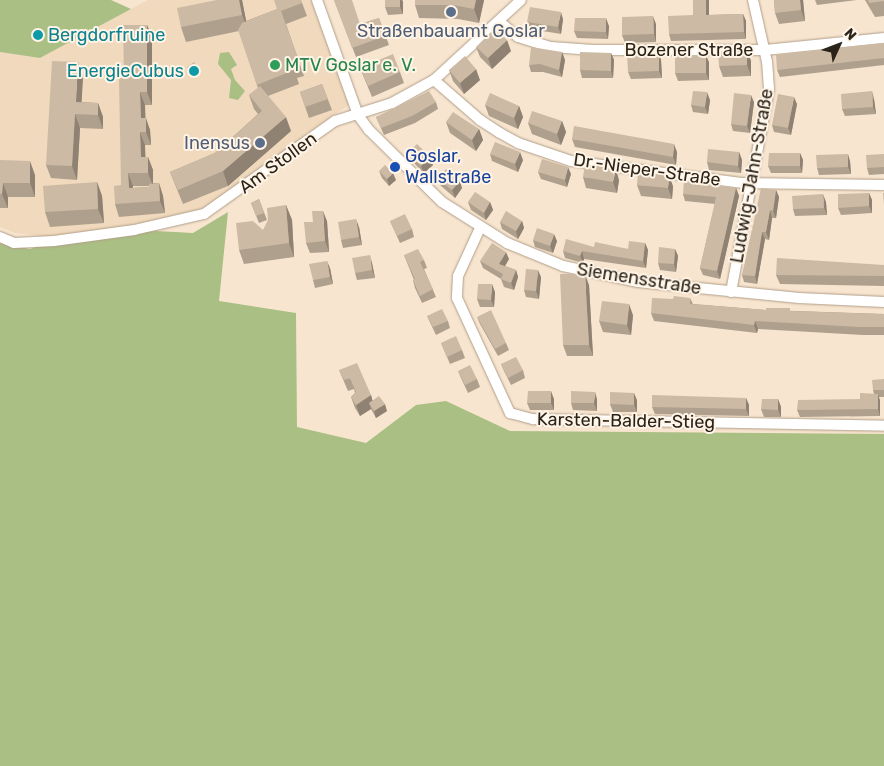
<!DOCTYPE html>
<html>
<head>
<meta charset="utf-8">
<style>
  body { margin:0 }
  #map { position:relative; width:884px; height:766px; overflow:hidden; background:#f8e5cf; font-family:Rubik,sans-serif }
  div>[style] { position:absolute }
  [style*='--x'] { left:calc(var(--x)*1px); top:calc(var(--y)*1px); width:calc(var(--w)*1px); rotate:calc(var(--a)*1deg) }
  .built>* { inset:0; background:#f0d9bc }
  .green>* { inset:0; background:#aabf84 }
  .roads { filter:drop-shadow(0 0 1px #b09e89) drop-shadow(0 0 1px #b09e89) }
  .minor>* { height:10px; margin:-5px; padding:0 5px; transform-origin:5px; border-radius:5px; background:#fff }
  .wall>* { inset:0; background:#afa08d }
  .shaded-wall>* { inset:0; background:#8f8273 }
  .building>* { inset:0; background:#ccbaa4 }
  .dots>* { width:14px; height:14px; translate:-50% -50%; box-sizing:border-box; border:2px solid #fff4e6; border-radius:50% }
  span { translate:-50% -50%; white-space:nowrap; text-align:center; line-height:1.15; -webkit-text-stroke:4px #fff4e6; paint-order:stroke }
  .service-label { font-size:18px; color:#4e5e75 }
  .right { translate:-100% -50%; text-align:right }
  .culture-label { font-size:18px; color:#0d838f }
  .left { translate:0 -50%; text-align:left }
  .street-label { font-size:18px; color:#29231a }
  .leisure-label { font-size:18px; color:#27864d }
  .transit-label { font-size:18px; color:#164399 }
  .north { position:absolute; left:814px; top:20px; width:50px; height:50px; -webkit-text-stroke:4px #fff4e6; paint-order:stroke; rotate:47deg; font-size:14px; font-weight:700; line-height:20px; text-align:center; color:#29231a }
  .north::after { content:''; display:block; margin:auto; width:18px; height:22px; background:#29231a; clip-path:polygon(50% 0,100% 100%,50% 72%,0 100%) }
</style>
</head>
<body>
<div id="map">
  <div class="built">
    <i style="clip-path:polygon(148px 0,311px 0,349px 105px,305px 135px,218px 203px,156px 231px,59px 238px,15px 233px,0 227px,0 52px,40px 58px)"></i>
  </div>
  <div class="green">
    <i style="clip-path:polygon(0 0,111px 0,131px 9px,40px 58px,0 52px)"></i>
    <i style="clip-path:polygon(229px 52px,237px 65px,231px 69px,235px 80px,245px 91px,238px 100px,229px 98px,231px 80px,218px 64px,220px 53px)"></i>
    <i style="clip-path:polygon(228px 212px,219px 301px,296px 313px,297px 427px,366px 443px,416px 405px,446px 401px,510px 431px,884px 434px,884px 766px,0 766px,0 243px,30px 249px,59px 238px,156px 231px,193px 233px)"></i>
  </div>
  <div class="roads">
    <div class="minor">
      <i style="--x:317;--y:0;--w:122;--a:70.4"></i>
      <i style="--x:358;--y:115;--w:19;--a:54"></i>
      <i style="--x:369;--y:130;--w:103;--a:44.6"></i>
      <i style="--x:442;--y:202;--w:77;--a:32.2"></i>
      <i style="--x:507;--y:243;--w:61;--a:22.3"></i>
      <i style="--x:563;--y:266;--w:77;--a:12"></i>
      <i style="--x:638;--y:282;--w:162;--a:5.7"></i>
      <i style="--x:799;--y:298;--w:85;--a:2.7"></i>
      <i style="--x:500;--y:22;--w:23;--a:40"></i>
      <i style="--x:518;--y:37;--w:34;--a:17"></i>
      <i style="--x:551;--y:47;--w:42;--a:4.1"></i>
      <i style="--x:593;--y:50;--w:172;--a:0"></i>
      <i style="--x:765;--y:50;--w:120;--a:-5.8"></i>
      <i style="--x:434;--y:80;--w:61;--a:41"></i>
      <i style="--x:480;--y:120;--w:24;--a:33"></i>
      <i style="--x:500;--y:133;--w:21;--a:29"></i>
      <i style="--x:518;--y:143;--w:56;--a:18.8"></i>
      <i style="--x:571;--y:161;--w:172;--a:7.3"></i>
      <i style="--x:742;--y:183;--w:142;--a:0.8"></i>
      <i style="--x:480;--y:228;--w:53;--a:114.6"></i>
      <i style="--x:458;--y:276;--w:22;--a:93"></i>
      <i style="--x:457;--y:298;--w:127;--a:65.3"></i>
      <i style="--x:510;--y:413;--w:24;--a:15"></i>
      <i style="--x:533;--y:419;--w:351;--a:1.1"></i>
      <i style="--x:0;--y:237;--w:15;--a:23"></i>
      <i style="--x:14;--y:243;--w:40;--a:-2.9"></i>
      <i style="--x:54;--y:241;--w:81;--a:-7.8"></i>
      <i style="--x:134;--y:230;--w:72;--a:-12.9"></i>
      <i style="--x:204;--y:214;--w:161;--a:-35.4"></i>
      <i style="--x:335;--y:121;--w:60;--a:-17.5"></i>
      <i style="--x:392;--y:103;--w:48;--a:-28.7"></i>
      <i style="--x:434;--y:80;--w:118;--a:-42.6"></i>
      <i style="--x:731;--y:292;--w:207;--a:-79.4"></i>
      <i style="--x:769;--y:89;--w:27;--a:-94"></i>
      <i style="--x:767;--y:62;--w:64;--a:-102.7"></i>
    </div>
  </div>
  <div class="wall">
    <i style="clip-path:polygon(217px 0,242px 0,246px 21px,301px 0,307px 16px,286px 24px,304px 76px,297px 78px,299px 84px,268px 96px,291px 131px,228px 186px,183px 204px,170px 172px,215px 153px,258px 114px,254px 109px,249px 95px,258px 88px,239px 31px,186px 42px,181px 27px)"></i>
    <i style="clip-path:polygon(334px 0,360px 24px,379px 18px,389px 45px,356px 57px)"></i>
    <i style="clip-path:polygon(415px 0,484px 0,479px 23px,458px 19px,419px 18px,415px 5px)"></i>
    <i style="clip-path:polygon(709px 0,709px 15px,743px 14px,746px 21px,746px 39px,671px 41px,669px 34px,693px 15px)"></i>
    <i style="clip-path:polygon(774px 0,803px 0,805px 21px,779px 24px,775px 13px)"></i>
    <i style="clip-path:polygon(815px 0,857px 0,817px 5px)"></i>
    <i style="clip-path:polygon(865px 0,884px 0,884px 16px,875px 17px)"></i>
    <i style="clip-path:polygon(403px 1px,403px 14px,388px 15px,385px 7px)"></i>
    <i style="clip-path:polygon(563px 19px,561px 34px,530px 29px,527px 22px)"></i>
    <i style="clip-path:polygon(656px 24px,656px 42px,625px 43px,622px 35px)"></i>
    <i style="clip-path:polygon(evenodd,147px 25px,152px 37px,152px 105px,145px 105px,145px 118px,150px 130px,151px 145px,145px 145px,145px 157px,148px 157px,153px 170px,153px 183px,159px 183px,163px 196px,165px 213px,119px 217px,115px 204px,121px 185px,124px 78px,147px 25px,133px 186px,149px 186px,149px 187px,133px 188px,133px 186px)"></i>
    <i style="clip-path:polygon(609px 26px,608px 39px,577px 38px,574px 31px)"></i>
    <i style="clip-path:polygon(884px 43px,884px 65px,780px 77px,777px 70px)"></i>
    <i style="clip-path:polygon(476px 47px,511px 51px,492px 69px,480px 57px)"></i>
    <i style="clip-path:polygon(747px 50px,751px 61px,751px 76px,723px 77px,719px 66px)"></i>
    <i style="clip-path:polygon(562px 52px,565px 60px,562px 77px,543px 72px,531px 72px,529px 65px)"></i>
    <i style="clip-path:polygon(611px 53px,614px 60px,613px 78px,582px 78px,580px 70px)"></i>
    <i style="clip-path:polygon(661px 60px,662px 78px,631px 79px,628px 72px)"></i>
    <i style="clip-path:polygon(709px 62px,709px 80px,678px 81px,675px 73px)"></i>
    <i style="clip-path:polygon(360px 68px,400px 72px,404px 83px,372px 97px)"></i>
    <i style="clip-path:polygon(449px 70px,480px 80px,464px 94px,453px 81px)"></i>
    <i style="clip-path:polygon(83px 76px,81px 102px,98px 103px,103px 117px,103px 129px,80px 128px,77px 180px,51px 178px,46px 165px)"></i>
    <i style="clip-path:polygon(322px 84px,332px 110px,309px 118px,300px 92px)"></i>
    <i style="clip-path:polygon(874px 99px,876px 114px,845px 116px,842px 109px)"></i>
    <i style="clip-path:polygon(710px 100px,708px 114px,693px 112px,691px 105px)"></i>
    <i style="clip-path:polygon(436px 102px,438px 109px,415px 123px,384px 135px,376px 117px)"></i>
    <i style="clip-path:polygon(754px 102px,750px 133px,733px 131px,731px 124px)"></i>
    <i style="clip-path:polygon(797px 104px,791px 135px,774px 132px,772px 125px)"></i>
    <i style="clip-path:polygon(485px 105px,519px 106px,523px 117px,518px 129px,489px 116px)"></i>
    <i style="clip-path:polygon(562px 121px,566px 132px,561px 145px,532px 134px,528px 123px)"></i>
    <i style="clip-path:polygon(446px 122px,479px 129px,483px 140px,476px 151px,450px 133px)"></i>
    <i style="clip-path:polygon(572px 139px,677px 152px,676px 165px,575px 147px)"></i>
    <i style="clip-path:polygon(739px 152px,742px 160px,741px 173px,709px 170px,707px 162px)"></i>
    <i style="clip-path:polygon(408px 153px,433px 165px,424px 173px,411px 160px)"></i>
    <i style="clip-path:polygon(800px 153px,803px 160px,802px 173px,771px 173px,768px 166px)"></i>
    <i style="clip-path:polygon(490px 154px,523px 160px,518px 172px,492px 161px)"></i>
    <i style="clip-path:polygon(884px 154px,884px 174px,869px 175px,867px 168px)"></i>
    <i style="clip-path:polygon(0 160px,35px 175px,35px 197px,8px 197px,8px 208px,0 208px)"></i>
    <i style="clip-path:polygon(850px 161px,851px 174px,819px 175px,817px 168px)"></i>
    <i style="clip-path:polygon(379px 171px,396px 180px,389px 186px,382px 178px)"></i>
    <i style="clip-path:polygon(538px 172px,571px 174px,567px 187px,541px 179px)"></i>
    <i style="clip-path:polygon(583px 177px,619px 180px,617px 193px,586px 188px)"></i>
    <i style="clip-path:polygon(438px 179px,462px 188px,455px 198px,441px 186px)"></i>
    <i style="clip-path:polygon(97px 182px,102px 196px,104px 223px,50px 227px,45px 212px)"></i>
    <i style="clip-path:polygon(637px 185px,673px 186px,672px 199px,641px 196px)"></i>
    <i style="clip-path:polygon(736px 188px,739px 196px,720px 279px,703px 275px,700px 268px,715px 204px,685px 201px,683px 194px)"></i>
    <i style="clip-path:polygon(776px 190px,779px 197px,776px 218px,772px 218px,769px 240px,765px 239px,757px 284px,744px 282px,742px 275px)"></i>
    <i style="clip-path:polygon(869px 193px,872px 200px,872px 213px,841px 215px,838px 208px)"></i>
    <i style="clip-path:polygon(259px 199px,267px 220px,259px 223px,251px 203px)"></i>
    <i style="clip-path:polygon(468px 202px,490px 202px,493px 210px,486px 220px,471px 210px)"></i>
    <i style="clip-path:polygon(826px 202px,827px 215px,795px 216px,793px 209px)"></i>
    <i style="clip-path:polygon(286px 205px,292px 220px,294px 257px,244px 264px,239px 250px,263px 230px)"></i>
    <i style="clip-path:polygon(327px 221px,329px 252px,310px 253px,306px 243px)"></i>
    <i style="clip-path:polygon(390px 221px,412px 229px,414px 237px,400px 243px)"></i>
    <i style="clip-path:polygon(522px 221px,524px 228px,518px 239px,502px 229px,500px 222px)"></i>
    <i style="clip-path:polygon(359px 227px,362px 245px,343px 248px,341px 240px)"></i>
    <i style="clip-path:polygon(533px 240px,557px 241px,553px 253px,535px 247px)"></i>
    <i style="clip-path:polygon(645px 243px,648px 250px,646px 268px,584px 259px,583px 263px,565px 258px,563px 251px,594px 247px,628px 249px)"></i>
    <i style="clip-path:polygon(675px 249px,678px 256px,676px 272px,660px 270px,658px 263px)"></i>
    <i style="clip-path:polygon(404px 255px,424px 260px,427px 268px,424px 269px,436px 297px,422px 303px,415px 288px,413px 280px,414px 280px)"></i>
    <i style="clip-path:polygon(509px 259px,505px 266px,516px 270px,518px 277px,514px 290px,504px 287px,501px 279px,483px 268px,480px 261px)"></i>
    <i style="clip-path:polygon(372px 263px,375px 278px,357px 280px,355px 273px)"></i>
    <i style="clip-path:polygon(884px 265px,884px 286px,780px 284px,776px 275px)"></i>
    <i style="clip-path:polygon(330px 268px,333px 284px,315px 288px,313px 280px)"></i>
    <i style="clip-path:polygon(541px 277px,539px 299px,526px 297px,524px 290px)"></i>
    <i style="clip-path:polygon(589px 285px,593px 356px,567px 356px,563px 345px)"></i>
    <i style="clip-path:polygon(495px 292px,494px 307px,480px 307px,477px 299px)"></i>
    <i style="clip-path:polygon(690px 298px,693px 304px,766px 310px,884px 314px,884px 335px,863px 335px,758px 329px,757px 333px,654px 321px,651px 313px,673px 299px)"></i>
    <i style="clip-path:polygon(633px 315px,631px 335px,603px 332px,599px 321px)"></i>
    <i style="clip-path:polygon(427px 316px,448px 321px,450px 328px,436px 335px)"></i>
    <i style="clip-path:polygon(477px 317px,506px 343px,509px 350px,498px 356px,480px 324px)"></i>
    <i style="clip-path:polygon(441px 343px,462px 350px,465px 358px,450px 364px)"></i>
    <i style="clip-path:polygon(501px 364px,523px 370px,525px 378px,511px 385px,504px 371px)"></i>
    <i style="clip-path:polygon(339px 370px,371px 395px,372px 400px,387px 411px,376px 418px,371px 409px,360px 416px,355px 408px,351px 397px,355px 393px,354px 389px,348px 391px)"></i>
    <i style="clip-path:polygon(458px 371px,477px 379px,480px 387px,468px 393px,461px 378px)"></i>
    <i style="clip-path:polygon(884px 379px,884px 397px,879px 397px,880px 401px,880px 416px,800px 417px,797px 410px,860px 399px,874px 394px,873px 390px)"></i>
    <i style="clip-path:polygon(746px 398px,749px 405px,749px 416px,655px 414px,652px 407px)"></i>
    <i style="clip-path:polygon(554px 399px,554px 410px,530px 410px,527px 403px)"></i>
    <i style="clip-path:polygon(597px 399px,597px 411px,573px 410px,571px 403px)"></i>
    <i style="clip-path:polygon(778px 399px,781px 407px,781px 417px,764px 417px,761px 409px)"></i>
    <i style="clip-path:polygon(637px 400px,637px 412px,613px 412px,610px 404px)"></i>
  </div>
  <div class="shaded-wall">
    <i style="clip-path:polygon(239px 0,242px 0,248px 30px,242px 15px)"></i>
    <i style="clip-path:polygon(400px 0,402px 0,403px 1px,403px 14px,400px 7px)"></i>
    <i style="clip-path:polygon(476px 0,484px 0,479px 23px,474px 9px)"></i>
    <i style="clip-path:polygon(706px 0,709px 0,709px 22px,706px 15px)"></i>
    <i style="clip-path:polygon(800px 0,803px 0,805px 21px,801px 10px)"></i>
    <i style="clip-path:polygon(561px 12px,563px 19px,561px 34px,558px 27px)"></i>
    <i style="clip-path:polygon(743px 14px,746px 21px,746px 39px,744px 32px)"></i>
    <i style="clip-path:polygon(653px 16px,656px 24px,656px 42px,654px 34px)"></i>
    <i style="clip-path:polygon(606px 18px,609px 26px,608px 39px,606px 32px)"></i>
    <i style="clip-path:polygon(147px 25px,152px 37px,152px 105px,147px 92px)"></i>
    <i style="clip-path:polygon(507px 40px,511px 51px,492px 69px,488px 58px)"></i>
    <i style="clip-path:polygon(747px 50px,751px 61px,751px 76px,747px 65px)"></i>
    <i style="clip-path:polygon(562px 52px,565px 60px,562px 77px,559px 70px)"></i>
    <i style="clip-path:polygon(611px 53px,614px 60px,613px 78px,611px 71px)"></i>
    <i style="clip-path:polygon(659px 53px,661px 60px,662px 78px,659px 71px)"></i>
    <i style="clip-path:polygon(706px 55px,709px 62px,709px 80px,706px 73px)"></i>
    <i style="clip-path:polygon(78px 62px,83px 76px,81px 114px,76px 102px)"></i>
    <i style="clip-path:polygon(199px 69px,200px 72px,194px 77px,192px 74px)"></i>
    <i style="clip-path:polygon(476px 69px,480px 80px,464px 94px,460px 83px)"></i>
    <i style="clip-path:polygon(872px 91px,874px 99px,876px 114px,873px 107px)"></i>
    <i style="clip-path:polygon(140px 92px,145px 105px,146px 130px,141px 118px)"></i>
    <i style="clip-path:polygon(707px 92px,710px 100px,708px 114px,705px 107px)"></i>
    <i style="clip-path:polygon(751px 95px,754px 102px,750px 133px,747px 126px)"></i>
    <i style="clip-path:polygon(794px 97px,797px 104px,791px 135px,788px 128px)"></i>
    <i style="clip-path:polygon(98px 103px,103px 117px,103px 129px,98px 115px)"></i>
    <i style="clip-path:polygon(519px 106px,523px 117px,518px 129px,514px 118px)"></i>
    <i style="clip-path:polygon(75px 114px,80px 128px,77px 180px,72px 166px)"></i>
    <i style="clip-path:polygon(286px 117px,291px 131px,228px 186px,223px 171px)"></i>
    <i style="clip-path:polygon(146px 118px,150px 130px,151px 145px,146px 132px)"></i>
    <i style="clip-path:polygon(562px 121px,566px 132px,561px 145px,557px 134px)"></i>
    <i style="clip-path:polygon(479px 129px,483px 140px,476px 151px,472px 140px)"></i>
    <i style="clip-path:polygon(140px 132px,145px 145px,146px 170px,141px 157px)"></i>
    <i style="clip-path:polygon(674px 144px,677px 152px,676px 165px,673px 157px)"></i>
    <i style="clip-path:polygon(520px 152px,523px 160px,518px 172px,515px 164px)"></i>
    <i style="clip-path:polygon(739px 152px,742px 160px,741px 173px,738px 166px)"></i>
    <i style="clip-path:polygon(800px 153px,803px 160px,802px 173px,800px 166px)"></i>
    <i style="clip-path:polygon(848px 154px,850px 161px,851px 174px,848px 167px)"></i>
    <i style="clip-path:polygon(148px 157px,153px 170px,153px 186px,148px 173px)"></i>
    <i style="clip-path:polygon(430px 157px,433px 165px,424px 173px,421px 166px)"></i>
    <i style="clip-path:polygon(30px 161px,35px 175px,35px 197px,30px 183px)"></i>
    <i style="clip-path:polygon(568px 167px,571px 174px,567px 187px,565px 180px)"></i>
    <i style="clip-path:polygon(616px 169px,619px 180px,617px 193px,613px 182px)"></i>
    <i style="clip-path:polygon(128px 173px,133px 186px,133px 201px,129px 188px)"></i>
    <i style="clip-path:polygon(393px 173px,396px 180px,389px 186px,387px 179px)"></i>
    <i style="clip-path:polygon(669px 175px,673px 186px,672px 199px,668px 188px)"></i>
    <i style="clip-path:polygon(460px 181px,462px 188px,455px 198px,452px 190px)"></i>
    <i style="clip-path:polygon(97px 182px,102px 196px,104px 223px,98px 209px)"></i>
    <i style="clip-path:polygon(3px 183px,8px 197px,8px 208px,2px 194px)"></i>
    <i style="clip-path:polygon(159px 183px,163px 196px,165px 213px,160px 201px)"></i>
    <i style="clip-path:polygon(736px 188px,739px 196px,720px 279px,717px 271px)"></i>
    <i style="clip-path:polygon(776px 190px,779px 197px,776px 218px,773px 211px)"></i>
    <i style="clip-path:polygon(869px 193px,872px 200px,872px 213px,869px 206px)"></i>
    <i style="clip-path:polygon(823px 194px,826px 202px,827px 215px,824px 208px)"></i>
    <i style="clip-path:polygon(490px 202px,493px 210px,486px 220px,484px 213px)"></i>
    <i style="clip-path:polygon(286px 205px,292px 220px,294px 257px,289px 243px)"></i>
    <i style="clip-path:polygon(770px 210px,772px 218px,769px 240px,766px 232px)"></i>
    <i style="clip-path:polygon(323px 211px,327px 221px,329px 252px,325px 241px)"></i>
    <i style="clip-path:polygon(356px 219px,359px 227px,362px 245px,359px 237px)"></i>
    <i style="clip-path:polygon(522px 221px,524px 228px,518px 239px,516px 231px)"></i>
    <i style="clip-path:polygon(762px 232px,765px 239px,757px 284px,755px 276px)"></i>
    <i style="clip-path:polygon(554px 234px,557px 241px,553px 253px,550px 246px)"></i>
    <i style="clip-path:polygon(645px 243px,648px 250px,646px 268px,643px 261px)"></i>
    <i style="clip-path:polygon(675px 249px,678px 256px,676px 272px,674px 264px)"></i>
    <i style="clip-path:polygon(582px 251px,584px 259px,583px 263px,580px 256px)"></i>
    <i style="clip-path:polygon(506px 252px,509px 259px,502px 271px,499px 264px)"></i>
    <i style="clip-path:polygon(370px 255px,372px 263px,375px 278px,372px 270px)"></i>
    <i style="clip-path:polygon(327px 261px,330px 268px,333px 284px,330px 277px)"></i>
    <i style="clip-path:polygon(516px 270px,518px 277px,514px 290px,511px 283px)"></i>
    <i style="clip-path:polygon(538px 270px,541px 277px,539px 299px,536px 291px)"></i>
    <i style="clip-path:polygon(585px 274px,589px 285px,593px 356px,589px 345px)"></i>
    <i style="clip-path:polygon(492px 284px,495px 292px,494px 307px,491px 300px)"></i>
    <i style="clip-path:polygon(629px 304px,633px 315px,631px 335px,627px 325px)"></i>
    <i style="clip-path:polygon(755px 321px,758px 329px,757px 333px,754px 325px)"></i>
    <i style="clip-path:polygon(551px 391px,554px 399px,554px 410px,551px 403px)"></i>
    <i style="clip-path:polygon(595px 392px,597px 399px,597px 411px,594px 403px)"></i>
    <i style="clip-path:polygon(634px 393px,637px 400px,637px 412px,634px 405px)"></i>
    <i style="clip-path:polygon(878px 394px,880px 401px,880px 416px,878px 409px)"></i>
    <i style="clip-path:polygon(371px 395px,374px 406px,369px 403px,371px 409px,360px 416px,356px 405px)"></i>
    <i style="clip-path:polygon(746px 398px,749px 405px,749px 416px,746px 409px)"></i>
    <i style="clip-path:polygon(778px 399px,781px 407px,781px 417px,778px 410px)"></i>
    <i style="clip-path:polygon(385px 404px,387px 411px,376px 418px,374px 411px)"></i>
  </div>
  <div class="building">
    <i style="clip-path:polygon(217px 0,239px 0,242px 15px,181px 27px,177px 8px)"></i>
    <i style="clip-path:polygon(274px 0,301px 0,302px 3px,281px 11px,299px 62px,292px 65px,294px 70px,257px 85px,238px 30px,242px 23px,277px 9px)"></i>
    <i style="clip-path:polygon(334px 0,352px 0,360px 24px,379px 18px,385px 36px,352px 48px)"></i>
    <i style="clip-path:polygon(385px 0,400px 0,400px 7px,385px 7px)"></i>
    <i style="clip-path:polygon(415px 0,476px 0,474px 9px,453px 5px,415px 5px)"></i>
    <i style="clip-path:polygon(693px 0,706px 0,706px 15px,743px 14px,744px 32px,669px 34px,668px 16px,693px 15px)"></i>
    <i style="clip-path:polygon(774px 0,800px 0,801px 10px,775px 13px)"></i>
    <i style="clip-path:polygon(868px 0,884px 0,884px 1px,869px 3px)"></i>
    <i style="clip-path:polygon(530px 7px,561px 12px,558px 27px,527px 22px)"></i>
    <i style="clip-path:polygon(653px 16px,654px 34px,622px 35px,622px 17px)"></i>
    <i style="clip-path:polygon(575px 18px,606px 18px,606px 32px,574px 31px)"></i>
    <i style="clip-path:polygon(123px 25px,147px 25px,147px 92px,140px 92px,141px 118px,146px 118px,146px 132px,140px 132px,141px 157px,148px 157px,148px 173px,128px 173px,129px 188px,149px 187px,149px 184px,159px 183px,160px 201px,115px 204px,114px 186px,121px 185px,119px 78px,124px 78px)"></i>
    <i style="clip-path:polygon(495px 28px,507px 40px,488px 58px,476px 47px)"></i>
    <i style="clip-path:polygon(884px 43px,884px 58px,777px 70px,776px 55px)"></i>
    <i style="clip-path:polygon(531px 47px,562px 52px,559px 70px,540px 64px,529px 65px)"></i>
    <i style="clip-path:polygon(747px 50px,747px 65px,719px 66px,718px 51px)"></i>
    <i style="clip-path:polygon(580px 52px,611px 53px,611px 71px,580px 70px)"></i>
    <i style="clip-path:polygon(659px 53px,659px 71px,628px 72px,627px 54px)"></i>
    <i style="clip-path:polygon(393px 54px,400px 72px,368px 86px,360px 68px)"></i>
    <i style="clip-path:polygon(675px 55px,706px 55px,706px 73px,675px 73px)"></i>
    <i style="clip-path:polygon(465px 56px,476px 69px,460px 83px,449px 70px)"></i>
    <i style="clip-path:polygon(52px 61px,78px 62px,76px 102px,98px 103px,98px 115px,75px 114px,72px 166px,46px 165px)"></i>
    <i style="clip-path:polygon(194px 62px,199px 69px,192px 74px,187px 67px)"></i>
    <i style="clip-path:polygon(322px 84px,328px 99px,305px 107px,300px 92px)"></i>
    <i style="clip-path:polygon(260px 86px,286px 117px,223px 171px,178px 190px,170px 172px,215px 153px,262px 111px,249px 95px)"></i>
    <i style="clip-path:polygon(429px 91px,436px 102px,412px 116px,381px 128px,376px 117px)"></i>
    <i style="clip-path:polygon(693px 91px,707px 92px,705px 107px,691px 105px)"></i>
    <i style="clip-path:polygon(872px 91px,873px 107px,842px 109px,841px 94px)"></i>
    <i style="clip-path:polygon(490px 93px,519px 106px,514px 118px,485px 105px)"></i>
    <i style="clip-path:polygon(734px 93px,751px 95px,747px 126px,731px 124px)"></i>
    <i style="clip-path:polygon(778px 94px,794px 97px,788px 128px,772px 125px)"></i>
    <i style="clip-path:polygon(532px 111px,562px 121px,557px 134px,528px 123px)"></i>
    <i style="clip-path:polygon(453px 112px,479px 129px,472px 140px,446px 122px)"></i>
    <i style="clip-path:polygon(574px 126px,674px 144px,673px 157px,572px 139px)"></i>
    <i style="clip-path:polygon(495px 142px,520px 152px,515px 164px,490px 154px)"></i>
    <i style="clip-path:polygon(417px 144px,430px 157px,421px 166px,408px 153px)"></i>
    <i style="clip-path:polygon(708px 149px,739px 152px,738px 166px,707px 162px)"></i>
    <i style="clip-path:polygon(769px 153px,800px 153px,800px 166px,768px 166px)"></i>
    <i style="clip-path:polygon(848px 154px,848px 167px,817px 168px,816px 155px)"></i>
    <i style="clip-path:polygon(884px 154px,884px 167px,867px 168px,866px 155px)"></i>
    <i style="clip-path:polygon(542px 159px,568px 167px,565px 180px,538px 172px)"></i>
    <i style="clip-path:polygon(0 160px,30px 161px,30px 183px,3px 183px,2px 194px,0 194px)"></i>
    <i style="clip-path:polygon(585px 164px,616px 169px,613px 182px,583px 177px)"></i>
    <i style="clip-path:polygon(385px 165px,393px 173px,387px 179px,379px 171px)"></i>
    <i style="clip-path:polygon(446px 169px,460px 181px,452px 190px,438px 179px)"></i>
    <i style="clip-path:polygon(638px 172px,669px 175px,668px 188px,637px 185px)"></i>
    <i style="clip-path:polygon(684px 180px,736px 188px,717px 271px,700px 268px,716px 197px,683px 194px)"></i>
    <i style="clip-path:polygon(97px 182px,98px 209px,45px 212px,43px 186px)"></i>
    <i style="clip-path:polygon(761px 188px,776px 190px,773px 211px,770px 210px,766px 232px,762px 232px,755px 276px,742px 275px)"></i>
    <i style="clip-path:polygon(475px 192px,490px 202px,484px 213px,468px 202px)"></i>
    <i style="clip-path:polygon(869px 193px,869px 206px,838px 208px,838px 194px)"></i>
    <i style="clip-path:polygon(883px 193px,884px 193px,884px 206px)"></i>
    <i style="clip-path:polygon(823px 194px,824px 208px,793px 209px,792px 196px)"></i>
    <i style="clip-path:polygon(259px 199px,264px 213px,256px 216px,251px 203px)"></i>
    <i style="clip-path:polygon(286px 205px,289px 243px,239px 250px,236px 223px,253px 221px,263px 230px,268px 220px,267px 208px)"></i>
    <i style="clip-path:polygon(312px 211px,323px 211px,325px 241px,306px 243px,304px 222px,313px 222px)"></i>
    <i style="clip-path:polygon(506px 211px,522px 221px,516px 231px,500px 222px)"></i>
    <i style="clip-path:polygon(405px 214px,412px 229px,397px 236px,390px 221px)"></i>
    <i style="clip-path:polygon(356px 219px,359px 237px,341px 240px,338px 222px)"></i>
    <i style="clip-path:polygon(537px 228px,554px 234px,550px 246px,533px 240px)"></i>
    <i style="clip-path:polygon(566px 239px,594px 247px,595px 242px,628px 249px,629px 241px,645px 243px,643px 261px,582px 251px,580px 256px,563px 251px)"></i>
    <i style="clip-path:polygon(492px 243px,506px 252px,499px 264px,516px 270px,511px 283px,501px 279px,503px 274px,480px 261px)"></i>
    <i style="clip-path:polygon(659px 247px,675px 249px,674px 264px,658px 263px)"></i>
    <i style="clip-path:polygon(418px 249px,424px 260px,420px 262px,433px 289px,420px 296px,413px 280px,415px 279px,404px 255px)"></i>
    <i style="clip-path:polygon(370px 255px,372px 270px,355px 273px,352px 258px)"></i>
    <i style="clip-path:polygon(777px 258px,884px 265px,884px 276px,776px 275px)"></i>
    <i style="clip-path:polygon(327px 261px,330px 277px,313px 280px,309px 264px)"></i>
    <i style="clip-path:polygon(526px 269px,538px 270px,536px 291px,524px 290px)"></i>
    <i style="clip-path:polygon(560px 274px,585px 274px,589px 345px,563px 345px)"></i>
    <i style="clip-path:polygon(478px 284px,492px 284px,491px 300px,477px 299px)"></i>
    <i style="clip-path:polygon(674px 296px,690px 298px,690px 304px,766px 310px,766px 308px,790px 308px,790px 311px,884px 314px,884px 327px,860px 327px,755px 321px,754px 325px,651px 313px,652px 298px,673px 299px)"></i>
    <i style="clip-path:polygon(602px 301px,629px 304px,627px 325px,599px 321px)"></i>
    <i style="clip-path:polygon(442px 309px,448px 321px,433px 327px,427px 316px)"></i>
    <i style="clip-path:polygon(491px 310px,506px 343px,495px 349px,477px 317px)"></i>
    <i style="clip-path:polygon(456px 336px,462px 350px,447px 357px,441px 343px)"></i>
    <i style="clip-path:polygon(516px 357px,523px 370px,508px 378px,501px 364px)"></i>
    <i style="clip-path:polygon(357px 363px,371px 395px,356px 405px,351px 397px,356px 392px,350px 378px,344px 380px,339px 370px)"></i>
    <i style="clip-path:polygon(470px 365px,477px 379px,465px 385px,458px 371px)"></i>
    <i style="clip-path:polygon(884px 379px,884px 390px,873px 390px,872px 380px)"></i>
    <i style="clip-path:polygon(528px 391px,551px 391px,551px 403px,527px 403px)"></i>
    <i style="clip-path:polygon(571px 391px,595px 392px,594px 403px,571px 403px)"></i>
    <i style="clip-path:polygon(610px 392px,634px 393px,634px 405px,610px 404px)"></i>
    <i style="clip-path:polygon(860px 393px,878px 394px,878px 409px,797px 410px,798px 400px,860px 399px)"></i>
    <i style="clip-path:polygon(652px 395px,746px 398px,746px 409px,652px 407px)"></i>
    <i style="clip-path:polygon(379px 396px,385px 404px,374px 411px,369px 403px)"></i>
    <i style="clip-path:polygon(762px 399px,778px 399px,778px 410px,761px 409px)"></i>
  </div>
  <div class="dots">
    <i style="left:451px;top:12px;background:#5c6f8a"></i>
    <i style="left:38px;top:35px;background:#0f9aa8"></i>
    <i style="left:275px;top:65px;background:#2e9e5b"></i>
    <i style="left:194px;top:71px;background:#0f9aa8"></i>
    <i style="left:260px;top:143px;background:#5c6f8a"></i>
    <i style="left:395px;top:167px;background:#1a4fb4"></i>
  </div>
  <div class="service-label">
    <span style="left:451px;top:31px">Straßenbauamt Goslar</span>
    <span class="right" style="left:250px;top:143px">Inensus</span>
  </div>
  <div class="culture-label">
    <span class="left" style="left:48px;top:35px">Bergdorfruine</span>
    <span class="right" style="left:184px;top:71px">EnergieCubus</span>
  </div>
  <div class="street-label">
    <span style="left:689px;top:50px">Bozener Straße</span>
    <span style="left:278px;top:163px;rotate:-36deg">Am Stollen</span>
    <span style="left:647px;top:170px;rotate:8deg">Dr.-Nieper-Straße</span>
    <span style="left:752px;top:176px;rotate:-80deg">Ludwig-Jahn-Straße</span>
    <span style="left:639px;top:279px;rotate:9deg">Siemensstraße</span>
    <span style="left:626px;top:421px;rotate:1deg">Karsten-Balder-Stieg</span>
  </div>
  <div class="leisure-label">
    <span class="left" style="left:285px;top:65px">MTV Goslar e. V.</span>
  </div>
  <div class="transit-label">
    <span class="left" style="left:405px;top:167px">Goslar,<br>Wallstraße</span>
  </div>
  <div class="north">N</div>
</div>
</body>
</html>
